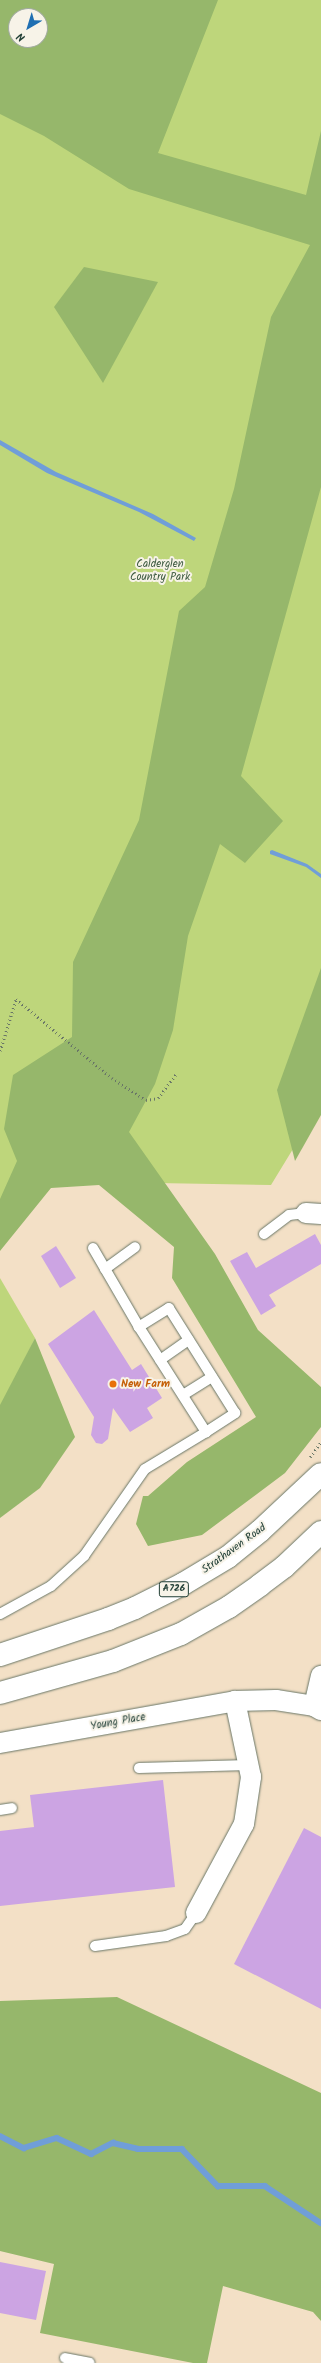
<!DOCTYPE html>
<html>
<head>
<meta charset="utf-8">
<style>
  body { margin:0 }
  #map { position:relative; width:321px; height:2363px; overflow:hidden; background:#f3e0c6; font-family:Kalam,sans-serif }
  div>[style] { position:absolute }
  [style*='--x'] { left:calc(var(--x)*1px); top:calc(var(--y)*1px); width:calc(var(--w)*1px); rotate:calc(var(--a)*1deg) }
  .green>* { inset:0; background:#bed67b }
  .forest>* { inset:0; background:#96b76b }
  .water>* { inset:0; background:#709ed8 }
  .stream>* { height:5.5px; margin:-2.75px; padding:0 2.75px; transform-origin:2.75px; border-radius:2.75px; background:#709ed8 }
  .building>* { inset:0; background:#cca4e3 }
  .path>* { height:2.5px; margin-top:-1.25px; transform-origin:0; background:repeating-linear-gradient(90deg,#697667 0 1px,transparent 0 4px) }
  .roads { filter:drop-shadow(0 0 1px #697667) drop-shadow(0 0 1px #697667) }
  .service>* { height:10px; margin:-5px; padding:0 5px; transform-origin:5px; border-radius:5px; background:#fff }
  .minor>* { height:20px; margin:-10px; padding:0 10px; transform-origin:10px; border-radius:10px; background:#fff }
  .primary>* { height:22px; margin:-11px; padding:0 11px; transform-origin:11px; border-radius:11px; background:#fff }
  .dots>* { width:11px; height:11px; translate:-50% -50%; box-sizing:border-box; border:2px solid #f7f3e8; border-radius:50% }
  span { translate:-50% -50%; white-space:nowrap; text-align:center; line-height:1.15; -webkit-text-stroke:4px #f7f3e8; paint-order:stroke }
  .shield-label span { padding:1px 3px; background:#f7f3e8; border:1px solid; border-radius:3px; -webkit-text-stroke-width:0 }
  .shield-label { font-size:10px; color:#1f3d34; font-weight:700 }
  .park-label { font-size:11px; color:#3f5c42 }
  .food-label { font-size:11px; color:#c56008; font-weight:700 }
  .left { translate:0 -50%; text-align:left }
  .street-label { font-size:11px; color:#1f3d34 }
  .north { position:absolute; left:8px; top:8px; width:40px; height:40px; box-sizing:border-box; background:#f7f3e8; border:1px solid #a1aaa0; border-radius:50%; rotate:218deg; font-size:11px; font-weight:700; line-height:16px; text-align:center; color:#1f3d34 }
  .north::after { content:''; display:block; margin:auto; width:14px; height:18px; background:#1f6fb2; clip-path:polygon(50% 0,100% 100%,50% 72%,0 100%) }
</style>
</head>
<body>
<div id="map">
  <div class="green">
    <i style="clip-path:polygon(evenodd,0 0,321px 0,321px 1103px,271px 1185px,42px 1181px,0 1247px,0 0,16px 16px,40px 16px,40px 40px,16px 40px,16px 16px)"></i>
    <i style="clip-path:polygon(0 1278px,35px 1338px,0 1410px)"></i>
  </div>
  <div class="forest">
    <i style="clip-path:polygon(evenodd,0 0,218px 0,158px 153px,306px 195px,321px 131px,321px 487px,241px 776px,283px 821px,245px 863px,220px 844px,188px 936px,173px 1030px,155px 1084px,129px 1132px,215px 1254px,258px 1330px,321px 1387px,321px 1427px,285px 1473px,202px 1535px,148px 1546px,136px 1524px,143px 1496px,148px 1496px,187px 1462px,256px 1417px,172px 1278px,174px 1247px,99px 1185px,51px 1188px,0 1251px,0 1199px,17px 1161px,4px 1129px,13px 1075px,72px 1037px,73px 962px,139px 820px,179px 611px,205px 587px,234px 489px,271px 317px,310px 245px,129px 189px,44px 136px,0 114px,0 0,16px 16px,40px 16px,40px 40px,16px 40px,16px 16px)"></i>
    <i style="clip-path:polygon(84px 267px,158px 282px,103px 383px,54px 307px)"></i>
    <i style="clip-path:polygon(321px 968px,321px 1115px,295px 1161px,277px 1090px)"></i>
    <i style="clip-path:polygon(35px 1338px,75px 1437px,40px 1488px,0 1518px,0 1405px)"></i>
    <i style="clip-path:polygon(117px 1997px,321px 2093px,321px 2321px,313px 2312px,223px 2286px,207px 2363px,193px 2363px,40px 2333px,54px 2264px,0 2251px,0 2001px)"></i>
  </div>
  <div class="water">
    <i style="clip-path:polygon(0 440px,56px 472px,153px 514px,196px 538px,194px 541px,139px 512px,47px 473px,0 445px)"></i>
    <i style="clip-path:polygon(272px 850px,307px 864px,321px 874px,321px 878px,306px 867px,270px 854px,270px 851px)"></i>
  </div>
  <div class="stream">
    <i style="--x:0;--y:2136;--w:27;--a:27"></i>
    <i style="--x:24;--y:2148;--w:34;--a:-17"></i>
    <i style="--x:57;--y:2138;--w:38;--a:25"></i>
    <i style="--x:91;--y:2154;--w:25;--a:-27"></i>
    <i style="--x:113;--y:2143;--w:26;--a:13"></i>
    <i style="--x:138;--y:2149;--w:44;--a:0"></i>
    <i style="--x:182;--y:2149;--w:52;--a:45.8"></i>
    <i style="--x:218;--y:2186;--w:47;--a:0"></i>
    <i style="--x:265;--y:2186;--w:67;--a:33.5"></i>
  </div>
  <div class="building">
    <i style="clip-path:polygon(315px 1234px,321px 1245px,321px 1264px,269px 1295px,276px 1306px,261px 1315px,230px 1261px,247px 1252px,256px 1268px)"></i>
    <i style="clip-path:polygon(56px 1246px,76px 1278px,60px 1288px,41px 1256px)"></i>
    <i style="clip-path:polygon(94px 1310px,132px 1370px,141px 1364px,162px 1398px,147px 1408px,153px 1418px,130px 1432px,113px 1408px,108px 1439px,102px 1444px,96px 1443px,91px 1435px,94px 1417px,48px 1344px)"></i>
    <i style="clip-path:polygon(163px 1780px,175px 1887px,0 1906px,0 1831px,34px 1827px,30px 1795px)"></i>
    <i style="clip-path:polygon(304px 1828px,321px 1837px,321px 2009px,234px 1964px)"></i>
    <i style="clip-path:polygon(0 2262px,46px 2271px,36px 2320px,0 2313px)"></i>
  </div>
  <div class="path">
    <i style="--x:0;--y:1051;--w:54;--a:-72.9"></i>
    <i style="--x:16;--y:999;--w:124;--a:39.5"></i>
    <i style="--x:112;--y:1078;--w:40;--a:32.9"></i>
    <i style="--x:146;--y:1100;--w:12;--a:-9"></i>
    <i style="--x:158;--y:1098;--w:31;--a:-53"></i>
    <i style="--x:310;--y:1457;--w:19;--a:-54"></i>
  </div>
  <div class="roads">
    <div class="service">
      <i style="--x:264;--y:1234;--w:31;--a:-37"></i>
      <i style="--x:289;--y:1215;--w:17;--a:-7"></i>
      <i style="--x:93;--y:1248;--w:91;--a:59.8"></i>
      <i style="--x:105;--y:1269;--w:37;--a:-36"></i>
      <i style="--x:160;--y:1360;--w:35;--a:-35"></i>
      <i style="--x:183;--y:1395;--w:34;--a:-32"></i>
      <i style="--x:0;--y:1614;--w:58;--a:-28.8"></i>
      <i style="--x:51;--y:1586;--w:45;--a:-42.3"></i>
      <i style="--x:84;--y:1556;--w:106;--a:-55"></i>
      <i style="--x:145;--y:1469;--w:71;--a:-31.2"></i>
      <i style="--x:206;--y:1432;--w:35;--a:-33"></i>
      <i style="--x:235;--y:1413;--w:124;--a:-122.2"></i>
      <i style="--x:169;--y:1308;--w:36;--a:148"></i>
      <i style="--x:139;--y:1327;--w:125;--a:57.5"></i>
      <i style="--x:139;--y:1768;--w:110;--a:-1.6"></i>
      <i style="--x:0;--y:1810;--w:12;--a:-9"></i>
      <i style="--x:95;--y:1946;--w:72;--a:-8"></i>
      <i style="--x:166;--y:1936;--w:20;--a:-20"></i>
      <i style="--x:185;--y:1929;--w:19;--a:-55"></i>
      <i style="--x:65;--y:2358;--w:25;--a:11"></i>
    </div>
    <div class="minor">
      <i style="--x:306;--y:1213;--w:15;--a:4"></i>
      <i style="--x:314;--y:1706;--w:31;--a:-77"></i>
      <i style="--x:0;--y:1743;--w:239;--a:-10.1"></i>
      <i style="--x:235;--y:1701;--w:41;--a:-1.4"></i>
      <i style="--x:276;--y:1700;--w:38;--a:9"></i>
      <i style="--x:314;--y:1706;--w:8;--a:30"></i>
      <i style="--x:196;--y:1913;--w:101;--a:-61.7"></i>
      <i style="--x:244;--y:1824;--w:48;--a:-81.5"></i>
      <i style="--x:251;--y:1777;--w:78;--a:-101.9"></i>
    </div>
    <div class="primary">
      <i style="--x:0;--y:1655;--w:114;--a:-18.4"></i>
      <i style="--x:108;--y:1619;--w:29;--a:-22"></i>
      <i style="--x:135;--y:1608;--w:54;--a:-26.6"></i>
      <i style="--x:183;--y:1584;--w:52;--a:-31"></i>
      <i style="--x:228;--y:1557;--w:41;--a:-39.1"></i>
      <i style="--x:260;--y:1531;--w:83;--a:-43.1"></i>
      <i style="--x:0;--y:1693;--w:117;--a:-15.8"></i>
      <i style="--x:113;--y:1661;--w:73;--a:-21.7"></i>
      <i style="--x:181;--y:1634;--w:55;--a:-29.4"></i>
      <i style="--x:229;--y:1607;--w:38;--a:-35"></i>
      <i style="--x:260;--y:1585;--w:30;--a:-37"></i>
      <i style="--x:284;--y:1567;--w:51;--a:-43.4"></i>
    </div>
  </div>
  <div class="dots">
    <i style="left:113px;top:1384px;background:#e8710a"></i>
  </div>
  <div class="shield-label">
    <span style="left:174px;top:1589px">A726</span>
  </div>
  <div class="park-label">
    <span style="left:160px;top:571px">Calderglen<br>Country Park</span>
  </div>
  <div class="food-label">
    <span class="left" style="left:121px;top:1384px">New Farm</span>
  </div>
  <div class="street-label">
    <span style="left:234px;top:1549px;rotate:-36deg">Strathaven Road</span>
    <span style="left:118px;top:1722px;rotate:-10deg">Young Place</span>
  </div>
  <div class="north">N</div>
</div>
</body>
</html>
